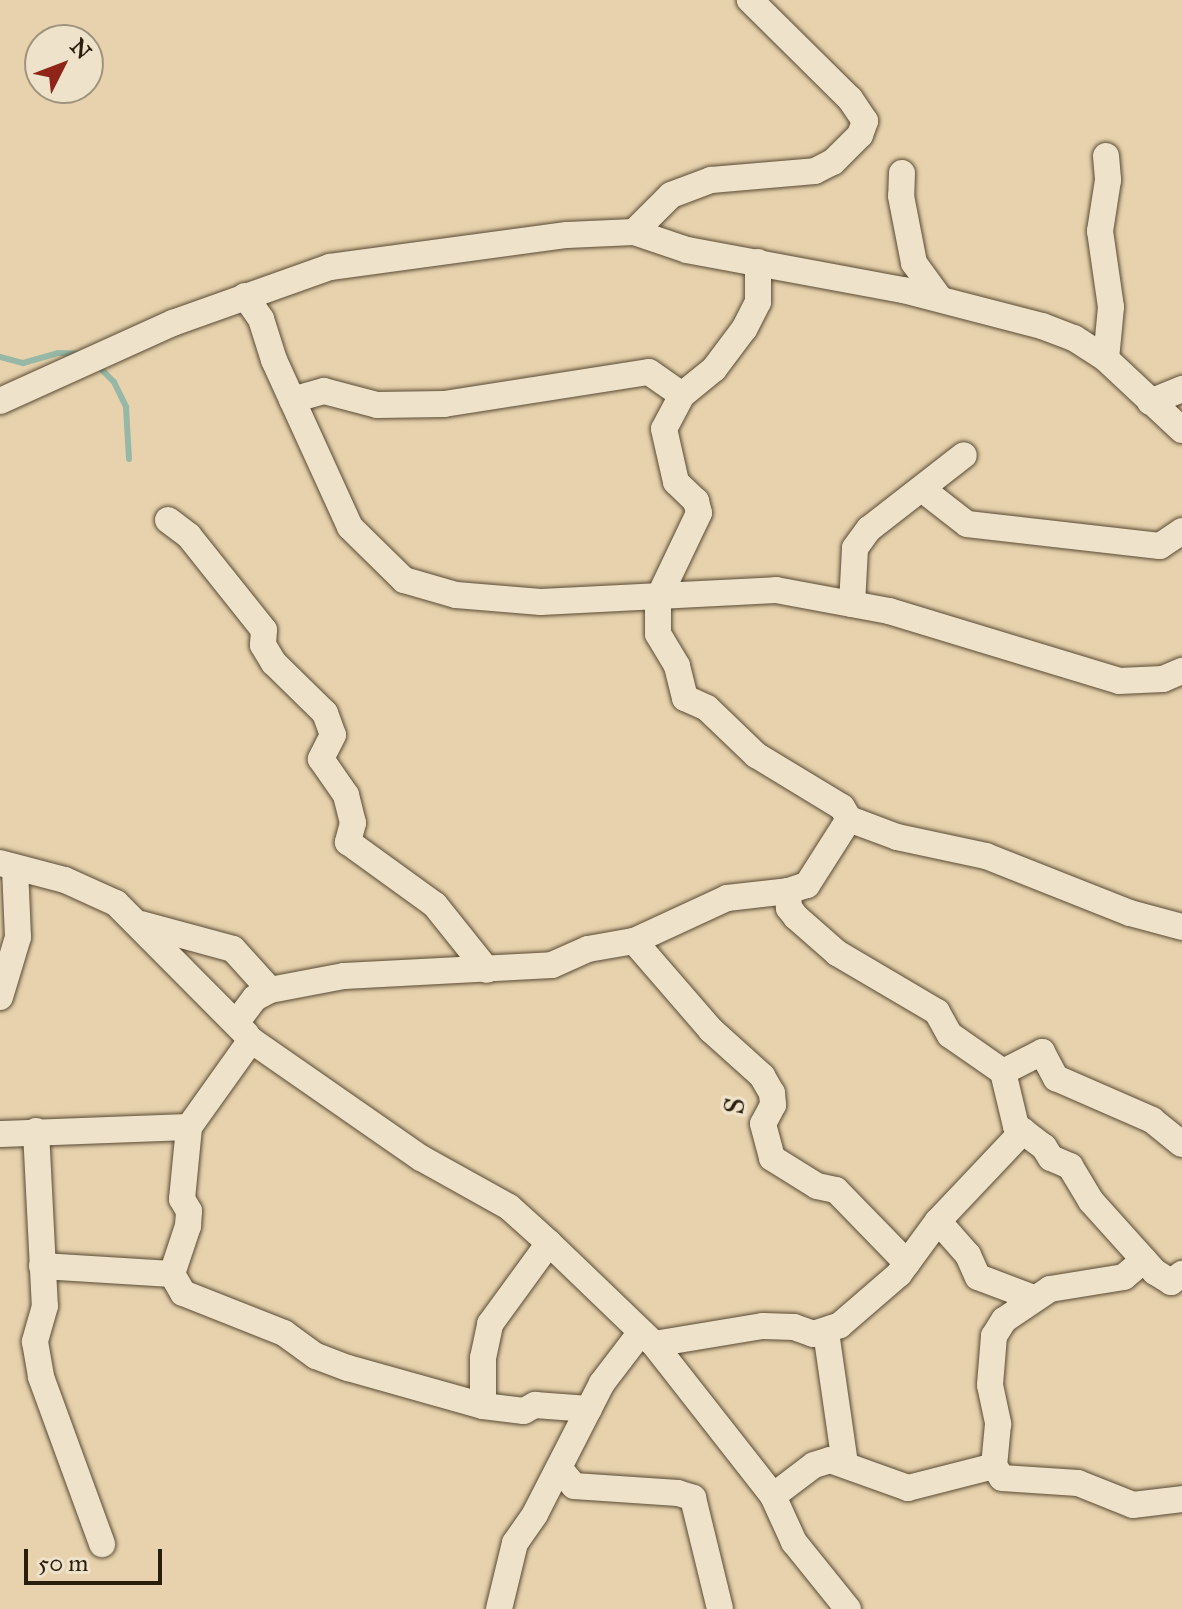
<!DOCTYPE html>
<html>
<head>
<meta charset="utf-8">
<style>
  body { margin:0 }
  #map { position:relative; width:1182px; height:1609px; overflow:hidden; background:#e7d2ad; font-family:"IM FELL Great Primer",serif }
  div>[style] { position:absolute }
  [style*='--x'] { left:calc(var(--x)*1px); top:calc(var(--y)*1px); width:calc(var(--w)*1px); rotate:calc(var(--a)*1deg) }
  .stream>* { height:6px; margin:-3px; padding:0 3px; transform-origin:3px; border-radius:3px; background:#97b8a6 }
  .roads { filter:drop-shadow(0 0 2px #584a34) drop-shadow(0 0 2px #584a34) }
  .minor>* { height:26px; margin:-13px; padding:0 13px; transform-origin:13px; border-radius:13px; background:#efe2ca }
  span { translate:-50% -50%; white-space:nowrap; text-align:center; line-height:1.15; -webkit-text-stroke:7px #efe2ca; paint-order:stroke }
  .street-label { font-size:28px; color:#291d0c }
  .north { position:absolute; left:24px; top:24px; width:80px; height:80px; box-sizing:border-box; background:#efe2ca; border:2px solid #a0937e; border-radius:50%; rotate:48deg; font-size:22px; font-weight:700; line-height:32px; text-align:center; color:#291d0c }
  .north::after { content:''; display:block; margin:auto; width:28px; height:36px; background:#8f2418; clip-path:polygon(50% 0,100% 100%,50% 72%,0 100%) }
  .scale { position:absolute; left:24px; top:1549px; width:138px; height:36px; box-sizing:border-box; border:4px solid #291d0c; border-top:0; padding-left:10px; font-size:24px; line-height:28px; white-space:nowrap; color:#291d0c; -webkit-text-stroke:6px #efe2ca; paint-order:stroke }
</style>
</head>
<body>
<div id="map">
  <div class="stream">
    <i style="--x:0;--y:357;--w:24;--a:15"></i>
    <i style="--x:23;--y:363;--w:36;--a:-16"></i>
    <i style="--x:58;--y:353;--w:27;--a:2"></i>
    <i style="--x:96;--y:364;--w:25;--a:45"></i>
    <i style="--x:114;--y:382;--w:28;--a:64"></i>
    <i style="--x:126;--y:407;--w:52;--a:86.7"></i>
  </div>
  <div class="roads">
    <div class="minor">
      <i style="--x:1106;--y:156;--w:24;--a:85"></i>
      <i style="--x:1108;--y:180;--w:52;--a:98.9"></i>
      <i style="--x:1100;--y:231;--w:77;--a:81.8"></i>
      <i style="--x:1111;--y:307;--w:52;--a:95.5"></i>
      <i style="--x:902;--y:173;--w:23;--a:92"></i>
      <i style="--x:901;--y:196;--w:68;--a:79"></i>
      <i style="--x:914;--y:263;--w:44;--a:54.2"></i>
      <i style="--x:634;--y:232;--w:52;--a:-45"></i>
      <i style="--x:671;--y:195;--w:43;--a:-20.6"></i>
      <i style="--x:711;--y:180;--w:104;--a:-4.9"></i>
      <i style="--x:815;--y:171;--w:20;--a:-27"></i>
      <i style="--x:833;--y:162;--w:38;--a:-45"></i>
      <i style="--x:860;--y:135;--w:15;--a:-70"></i>
      <i style="--x:865;--y:121;--w:27;--a:-124"></i>
      <i style="--x:850;--y:99;--w:141;--a:-135.3"></i>
      <i style="--x:758;--y:262;--w:40;--a:90"></i>
      <i style="--x:758;--y:302;--w:30;--a:117"></i>
      <i style="--x:744;--y:329;--w:50;--a:126.9"></i>
      <i style="--x:714;--y:369;--w:41;--a:140.9"></i>
      <i style="--x:682;--y:395;--w:38;--a:118"></i>
      <i style="--x:664;--y:429;--w:54;--a:77.2"></i>
      <i style="--x:676;--y:482;--w:28;--a:44"></i>
      <i style="--x:696;--y:501;--w:12;--a:76"></i>
      <i style="--x:699;--y:513;--w:95;--a:115.5"></i>
      <i style="--x:658;--y:599;--w:35;--a:90"></i>
      <i style="--x:658;--y:634;--w:37;--a:59"></i>
      <i style="--x:677;--y:666;--w:33;--a:76"></i>
      <i style="--x:685;--y:698;--w:24;--a:24"></i>
      <i style="--x:707;--y:708;--w:68;--a:43.8"></i>
      <i style="--x:756;--y:755;--w:100;--a:31.2"></i>
      <i style="--x:842;--y:807;--w:14;--a:60"></i>
      <i style="--x:849;--y:819;--w:51;--a:20.6"></i>
      <i style="--x:897;--y:837;--w:91;--a:12.1"></i>
      <i style="--x:986;--y:856;--w:155;--a:21.6"></i>
      <i style="--x:1130;--y:913;--w:54;--a:15.1"></i>
      <i style="--x:245;--y:296;--w:28;--a:55"></i>
      <i style="--x:261;--y:319;--w:43;--a:72.4"></i>
      <i style="--x:274;--y:360;--w:183;--a:65.5"></i>
      <i style="--x:350;--y:527;--w:76;--a:44.5"></i>
      <i style="--x:404;--y:580;--w:54;--a:16.1"></i>
      <i style="--x:456;--y:595;--w:85;--a:4.7"></i>
      <i style="--x:541;--y:602;--w:235;--a:-2.9"></i>
      <i style="--x:776;--y:590;--w:115;--a:10.5"></i>
      <i style="--x:889;--y:611;--w:240;--a:16.9"></i>
      <i style="--x:1119;--y:681;--w:44;--a:-2.6"></i>
      <i style="--x:1163;--y:679;--w:21;--a:-23"></i>
      <i style="--x:292;--y:400;--w:33;--a:-16"></i>
      <i style="--x:324;--y:391;--w:55;--a:14.8"></i>
      <i style="--x:377;--y:405;--w:67;--a:-0.9"></i>
      <i style="--x:444;--y:404;--w:207;--a:-8.9"></i>
      <i style="--x:649;--y:372;--w:40;--a:34.9"></i>
      <i style="--x:0;--y:401;--w:190;--a:-24.3"></i>
      <i style="--x:173;--y:323;--w:167;--a:-19.6"></i>
      <i style="--x:330;--y:267;--w:239;--a:-7.7"></i>
      <i style="--x:567;--y:235;--w:67;--a:-2.6"></i>
      <i style="--x:634;--y:232;--w:56;--a:18.8"></i>
      <i style="--x:687;--y:250;--w:220;--a:10.5"></i>
      <i style="--x:903;--y:290;--w:144;--a:14.5"></i>
      <i style="--x:1042;--y:326;--w:34;--a:21"></i>
      <i style="--x:1074;--y:338;--w:38;--a:33"></i>
      <i style="--x:1106;--y:359;--w:104;--a:43.1"></i>
      <i style="--x:1150;--y:402;--w:35;--a:-22"></i>
      <i style="--x:922;--y:489;--w:57;--a:37.9"></i>
      <i style="--x:967;--y:524;--w:194;--a:6.5"></i>
      <i style="--x:1160;--y:546;--w:27;--a:-34"></i>
      <i style="--x:168;--y:520;--w:26;--a:37"></i>
      <i style="--x:189;--y:536;--w:120;--a:51.4"></i>
      <i style="--x:264;--y:630;--w:15;--a:94"></i>
      <i style="--x:263;--y:645;--w:21;--a:59"></i>
      <i style="--x:274;--y:663;--w:71;--a:44.4"></i>
      <i style="--x:325;--y:713;--w:23;--a:70"></i>
      <i style="--x:333;--y:735;--w:27;--a:117"></i>
      <i style="--x:321;--y:759;--w:44;--a:55.2"></i>
      <i style="--x:346;--y:795;--w:29;--a:76"></i>
      <i style="--x:353;--y:823;--w:20;--a:105"></i>
      <i style="--x:348;--y:842;--w:107;--a:35.9"></i>
      <i style="--x:435;--y:905;--w:83;--a:51.3"></i>
      <i style="--x:852;--y:604;--w:56;--a:-86.9"></i>
      <i style="--x:855;--y:548;--w:24;--a:-54"></i>
      <i style="--x:869;--y:529;--w:120;--a:-37.9"></i>
      <i style="--x:0;--y:863;--w:67;--a:14.7"></i>
      <i style="--x:65;--y:880;--w:56;--a:24.3"></i>
      <i style="--x:116;--y:903;--w:185;--a:45.2"></i>
      <i style="--x:788;--y:891;--w:17;--a:87"></i>
      <i style="--x:789;--y:908;--w:11;--a:52"></i>
      <i style="--x:796;--y:917;--w:55;--a:41.3"></i>
      <i style="--x:837;--y:953;--w:116;--a:30.5"></i>
      <i style="--x:937;--y:1012;--w:26;--a:61"></i>
      <i style="--x:950;--y:1035;--w:65;--a:34.9"></i>
      <i style="--x:1003;--y:1072;--w:44;--a:-27.1"></i>
      <i style="--x:1042;--y:1052;--w:30;--a:62"></i>
      <i style="--x:1056;--y:1078;--w:105;--a:23.6"></i>
      <i style="--x:1152;--y:1120;--w:38;--a:39"></i>
      <i style="--x:141;--y:924;--w:95;--a:15.2"></i>
      <i style="--x:233;--y:949;--w:55;--a:47.9"></i>
      <i style="--x:634;--y:941;--w:118;--a:49.1"></i>
      <i style="--x:711;--y:1030;--w:69;--a:42"></i>
      <i style="--x:762;--y:1076;--w:20;--a:60"></i>
      <i style="--x:772;--y:1093;--w:12;--a:85"></i>
      <i style="--x:773;--y:1105;--w:21;--a:118"></i>
      <i style="--x:763;--y:1124;--w:35;--a:75"></i>
      <i style="--x:772;--y:1158;--w:53;--a:31.9"></i>
      <i style="--x:817;--y:1186;--w:19;--a:12"></i>
      <i style="--x:836;--y:1190;--w:102;--a:45.8"></i>
      <i style="--x:0;--y:997;--w:63;--a:-73.3"></i>
      <i style="--x:18;--y:937;--w:69;--a:-92.5"></i>
      <i style="--x:236;--y:1023;--w:31;--a:-53"></i>
      <i style="--x:255;--y:998;--w:17;--a:-28"></i>
      <i style="--x:270;--y:990;--w:75;--a:-10.7"></i>
      <i style="--x:344;--y:976;--w:208;--a:-3"></i>
      <i style="--x:552;--y:965;--w:39;--a:-24"></i>
      <i style="--x:588;--y:949;--w:47;--a:-9.9"></i>
      <i style="--x:634;--y:941;--w:102;--a:-24.8"></i>
      <i style="--x:727;--y:898;--w:61;--a:-6.5"></i>
      <i style="--x:788;--y:891;--w:20;--a:-18"></i>
      <i style="--x:807;--y:885;--w:78;--a:-57.5"></i>
      <i style="--x:1003;--y:1072;--w:56;--a:76.5"></i>
      <i style="--x:1016;--y:1126;--w:35;--a:37"></i>
      <i style="--x:1044;--y:1147;--w:13;--a:58"></i>
      <i style="--x:1051;--y:1158;--w:21;--a:23"></i>
      <i style="--x:1070;--y:1166;--w:41;--a:59"></i>
      <i style="--x:1091;--y:1201;--w:96;--a:48"></i>
      <i style="--x:1155;--y:1272;--w:19;--a:32"></i>
      <i style="--x:1171;--y:1282;--w:14;--a:-36"></i>
      <i style="--x:36;--y:1131;--w:175;--a:87.1"></i>
      <i style="--x:45;--y:1306;--w:37;--a:106"></i>
      <i style="--x:35;--y:1342;--w:36;--a:80"></i>
      <i style="--x:41;--y:1377;--w:178;--a:69.9"></i>
      <i style="--x:0;--y:1134;--w:189;--a:-2.1"></i>
      <i style="--x:938;--y:1221;--w:45;--a:48.6"></i>
      <i style="--x:968;--y:1255;--w:24;--a:66"></i>
      <i style="--x:978;--y:1277;--w:57;--a:20.7"></i>
      <i style="--x:1144;--y:1260;--w:26;--a:140"></i>
      <i style="--x:1124;--y:1277;--w:75;--a:170.8"></i>
      <i style="--x:1050;--y:1289;--w:55;--a:146"></i>
      <i style="--x:1004;--y:1320;--w:19;--a:122"></i>
      <i style="--x:994;--y:1336;--w:49;--a:94.7"></i>
      <i style="--x:990;--y:1385;--w:40;--a:78"></i>
      <i style="--x:998;--y:1424;--w:42;--a:95.4"></i>
      <i style="--x:994;--y:1466;--w:14;--a:56"></i>
      <i style="--x:1002;--y:1478;--w:76;--a:3.8"></i>
      <i style="--x:1078;--y:1483;--w:59;--a:21.8"></i>
      <i style="--x:1133;--y:1505;--w:49;--a:-7"></i>
      <i style="--x:42;--y:1266;--w:130;--a:3.5"></i>
      <i style="--x:172;--y:1274;--w:22;--a:60"></i>
      <i style="--x:183;--y:1293;--w:109;--a:21.6"></i>
      <i style="--x:284;--y:1333;--w:39;--a:36"></i>
      <i style="--x:316;--y:1356;--w:34;--a:21"></i>
      <i style="--x:348;--y:1368;--w:140;--a:15.7"></i>
      <i style="--x:483;--y:1406;--w:41;--a:7"></i>
      <i style="--x:524;--y:1411;--w:13;--a:-29"></i>
      <i style="--x:535;--y:1405;--w:54;--a:4.2"></i>
      <i style="--x:172;--y:1274;--w:51;--a:-71.6"></i>
      <i style="--x:188;--y:1226;--w:15;--a:-86"></i>
      <i style="--x:189;--y:1211;--w:14;--a:-120"></i>
      <i style="--x:182;--y:1199;--w:72;--a:-84.4"></i>
      <i style="--x:189;--y:1127;--w:107;--a:-54.5"></i>
      <i style="--x:251;--y:1040;--w:207;--a:34.8"></i>
      <i style="--x:421;--y:1158;--w:101;--a:29.1"></i>
      <i style="--x:509;--y:1207;--w:54;--a:42"></i>
      <i style="--x:549;--y:1243;--w:146;--a:43.9"></i>
      <i style="--x:654;--y:1344;--w:193;--a:51.9"></i>
      <i style="--x:773;--y:1496;--w:51;--a:65.5"></i>
      <i style="--x:794;--y:1542;--w:86;--a:51.1"></i>
      <i style="--x:826;--y:1332;--w:133;--a:81.8"></i>
      <i style="--x:654;--y:1344;--w:110;--a:-9.4"></i>
      <i style="--x:763;--y:1326;--w:31;--a:2"></i>
      <i style="--x:794;--y:1327;--w:20;--a:20"></i>
      <i style="--x:813;--y:1334;--w:28;--a:-18"></i>
      <i style="--x:840;--y:1325;--w:78;--a:-40.8"></i>
      <i style="--x:899;--y:1274;--w:66;--a:-53.7"></i>
      <i style="--x:938;--y:1221;--w:124;--a:-46.6"></i>
      <i style="--x:483;--y:1406;--w:48;--a:-90"></i>
      <i style="--x:483;--y:1358;--w:35;--a:-78"></i>
      <i style="--x:490;--y:1324;--w:100;--a:-53.9"></i>
      <i style="--x:559;--y:1468;--w:23;--a:50"></i>
      <i style="--x:574;--y:1486;--w:104;--a:3.9"></i>
      <i style="--x:678;--y:1493;--w:16;--a:18"></i>
      <i style="--x:693;--y:1498;--w:114;--a:76.3"></i>
      <i style="--x:773;--y:1496;--w:51;--a:-37.1"></i>
      <i style="--x:814;--y:1465;--w:17;--a:-17"></i>
      <i style="--x:830;--y:1460;--w:83;--a:19.7"></i>
      <i style="--x:908;--y:1488;--w:89;--a:-14.3"></i>
      <i style="--x:499;--y:1609;--w:68;--a:-76.4"></i>
      <i style="--x:515;--y:1543;--w:35;--a:-55"></i>
      <i style="--x:535;--y:1514;--w:147;--a:-62.9"></i>
      <i style="--x:602;--y:1383;--w:64;--a:-52.6"></i>
    </div>
  </div>
  <div class="street-label">
    <span style="left:735px;top:1106px;rotate:-81deg">S</span>
  </div>
  <div class="north">N</div>
  <div class="scale">50 m</div>
</div>
</body>
</html>
